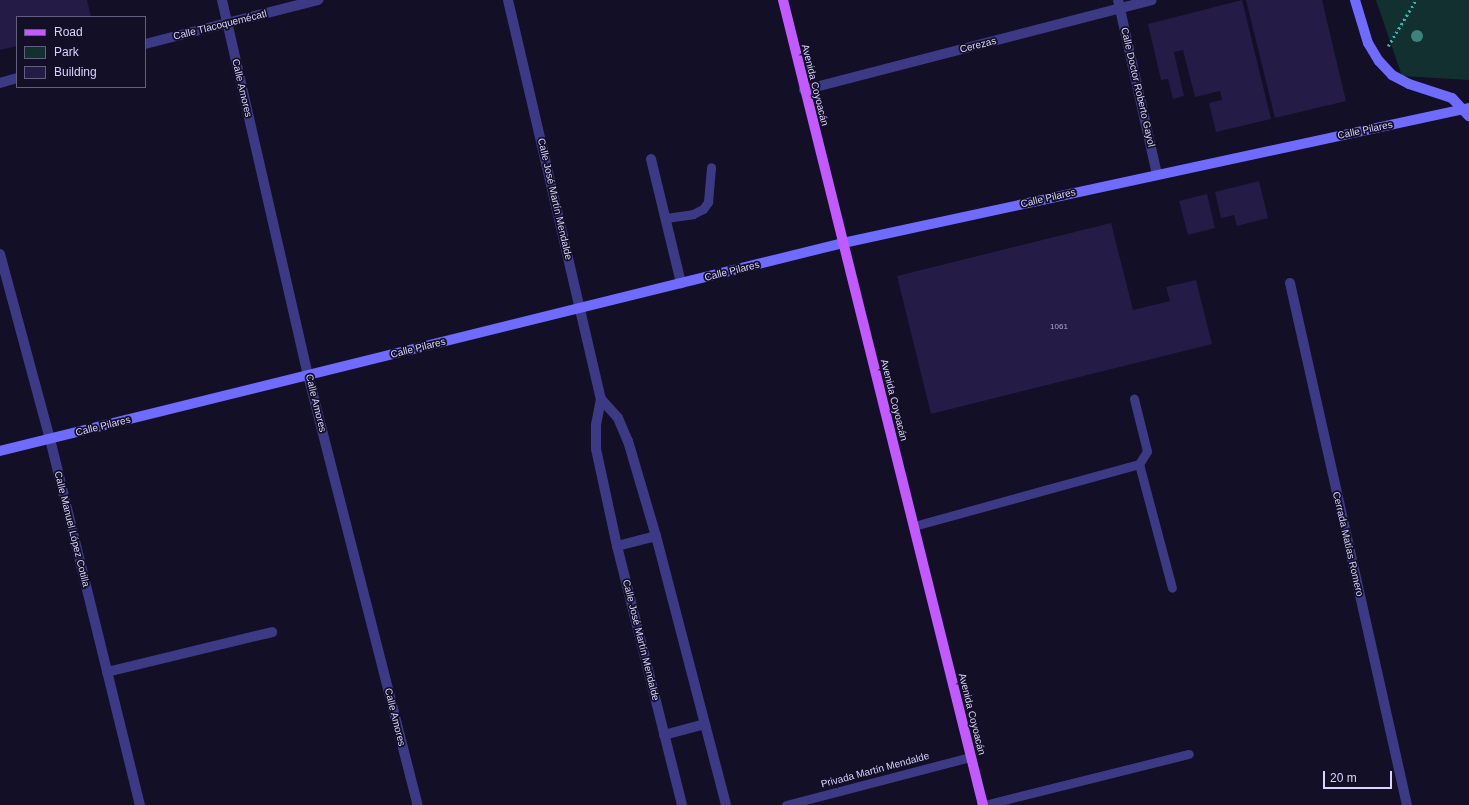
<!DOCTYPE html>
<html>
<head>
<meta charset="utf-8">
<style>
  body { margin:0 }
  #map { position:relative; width:1469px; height:805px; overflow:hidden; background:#130f26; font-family:Arial,sans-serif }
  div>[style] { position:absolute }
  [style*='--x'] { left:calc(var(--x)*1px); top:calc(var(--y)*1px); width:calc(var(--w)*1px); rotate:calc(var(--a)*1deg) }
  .green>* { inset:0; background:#12302f }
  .building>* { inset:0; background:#241b47 }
  .path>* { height:2.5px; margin-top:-1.25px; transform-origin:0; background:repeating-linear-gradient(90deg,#2fb8b0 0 2px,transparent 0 5px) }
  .lane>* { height:9px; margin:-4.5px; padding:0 4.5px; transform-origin:4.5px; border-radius:4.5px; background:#3d3a85 }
  .street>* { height:10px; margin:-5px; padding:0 5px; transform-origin:5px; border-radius:5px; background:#3d3a85 }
  .secondary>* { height:10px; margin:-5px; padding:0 5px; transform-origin:5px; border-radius:5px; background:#6f6bff }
  .primary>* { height:10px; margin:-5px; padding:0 5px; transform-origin:5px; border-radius:5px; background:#c25bff }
  .trees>* { width:12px; height:12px; margin:-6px; border-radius:50%; background:#3d827b }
  span { translate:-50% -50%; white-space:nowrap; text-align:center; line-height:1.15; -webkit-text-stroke:3.5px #130f26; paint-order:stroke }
  .number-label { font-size:8px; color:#aca6d1 }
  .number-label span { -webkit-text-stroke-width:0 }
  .street-label { font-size:10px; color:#d9d4ff }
  .legend { position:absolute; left:16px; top:16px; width:130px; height:72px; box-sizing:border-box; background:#130f26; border:1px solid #625e7d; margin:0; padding:5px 7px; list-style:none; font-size:12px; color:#d9d4ff }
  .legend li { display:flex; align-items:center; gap:8px; height:20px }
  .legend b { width:20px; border:1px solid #625e7d }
  .scale { position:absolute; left:1323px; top:771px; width:69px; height:18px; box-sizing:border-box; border:2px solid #d9d4ff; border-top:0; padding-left:5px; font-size:12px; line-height:14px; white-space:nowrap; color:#d9d4ff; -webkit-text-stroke:3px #130f26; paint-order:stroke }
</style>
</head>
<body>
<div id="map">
  <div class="green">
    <i style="clip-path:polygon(1376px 0,1469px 0,1469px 80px,1402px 76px)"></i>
  </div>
  <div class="building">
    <i style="clip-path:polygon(0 0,87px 0,91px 17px,17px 17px,17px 46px,0 50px)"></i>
    <i style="clip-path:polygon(1242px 0,1271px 119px,1216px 132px,1209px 103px,1222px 100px,1220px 91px,1195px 97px,1183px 50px,1174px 52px,1184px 96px,1173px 99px,1168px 79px,1161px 80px,1148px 24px)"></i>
    <i style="clip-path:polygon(1246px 0,1322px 0,1346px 101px,1275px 118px)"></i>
    <i style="clip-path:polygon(1259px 181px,1268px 218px,1237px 226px,1234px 215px,1221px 218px,1215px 192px)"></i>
    <i style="clip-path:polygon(1207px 194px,1215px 228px,1188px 235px,1179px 201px)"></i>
    <i style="clip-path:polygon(1111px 223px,1133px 310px,1170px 301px,1166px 287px,1196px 280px,1212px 344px,931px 414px,897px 276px)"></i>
  </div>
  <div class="path">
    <i style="--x:1388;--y:46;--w:54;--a:-58.7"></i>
  </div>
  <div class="lane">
    <i style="--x:666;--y:218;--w:27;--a:-8"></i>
    <i style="--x:693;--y:214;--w:11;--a:-27"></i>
    <i style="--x:703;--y:209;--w:9;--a:-54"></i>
    <i style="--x:708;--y:202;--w:35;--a:-85"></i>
    <i style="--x:1139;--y:464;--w:128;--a:75.1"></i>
    <i style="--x:914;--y:526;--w:233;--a:-15.4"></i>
    <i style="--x:1139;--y:464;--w:15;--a:-58"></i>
    <i style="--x:1147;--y:451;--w:54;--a:-104"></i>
    <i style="--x:786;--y:805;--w:190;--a:-14.6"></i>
    <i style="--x:984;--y:805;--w:211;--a:-14"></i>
  </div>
  <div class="street">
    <i style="--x:222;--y:0;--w:385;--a:77.1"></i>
    <i style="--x:308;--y:375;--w:444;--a:75.7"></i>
    <i style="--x:508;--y:0;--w:410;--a:76.9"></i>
    <i style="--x:601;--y:399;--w:26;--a:101"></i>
    <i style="--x:596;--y:425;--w:24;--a:90"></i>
    <i style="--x:596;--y:449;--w:99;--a:77.8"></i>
    <i style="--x:617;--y:546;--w:267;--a:75.9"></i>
    <i style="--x:1118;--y:0;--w:178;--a:77.4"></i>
    <i style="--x:145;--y:44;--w:179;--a:-14.3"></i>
    <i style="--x:0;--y:83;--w:18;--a:-16"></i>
    <i style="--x:804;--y:90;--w:359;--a:-14.5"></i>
    <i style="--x:651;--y:159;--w:128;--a:76.4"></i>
    <i style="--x:0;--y:254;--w:192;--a:74.9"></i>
    <i style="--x:50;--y:439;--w:377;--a:76.2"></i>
    <i style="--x:1290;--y:283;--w:535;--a:77.37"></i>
    <i style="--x:601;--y:399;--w:25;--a:48"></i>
    <i style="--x:618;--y:418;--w:25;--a:67"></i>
    <i style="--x:628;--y:441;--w:99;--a:73.6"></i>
    <i style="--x:656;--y:536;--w:278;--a:75.4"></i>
    <i style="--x:617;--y:546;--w:40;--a:-14.4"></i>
    <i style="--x:107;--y:672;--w:170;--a:-13.6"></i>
    <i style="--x:664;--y:735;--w:42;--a:-15"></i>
  </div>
  <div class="secondary">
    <i style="--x:1355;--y:0;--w:45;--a:73.2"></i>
    <i style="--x:1368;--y:43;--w:21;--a:59"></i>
    <i style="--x:1379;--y:61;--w:19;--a:47"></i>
    <i style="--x:1392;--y:75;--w:19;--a:28"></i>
    <i style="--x:1409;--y:84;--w:45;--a:18"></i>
    <i style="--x:1452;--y:98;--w:25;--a:47"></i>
    <i style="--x:0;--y:451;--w:868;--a:-13.86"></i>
    <i style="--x:843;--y:243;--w:640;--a:-12.17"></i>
  </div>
  <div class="primary">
    <i style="--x:783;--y:0;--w:829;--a:76.05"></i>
  </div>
  <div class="trees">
    <i style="left:1417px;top:36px"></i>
  </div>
  <div class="number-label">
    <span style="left:1059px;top:327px">1061</span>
  </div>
  <div class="street-label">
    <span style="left:220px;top:25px;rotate:-14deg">Calle Tlacoquemécatl</span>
    <span style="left:978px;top:45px;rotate:-14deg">Cerezas</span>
    <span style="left:815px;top:85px;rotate:76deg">Avenida Coyoacán</span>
    <span style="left:1138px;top:87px;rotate:77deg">Calle Doctor Roberto Gayol</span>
    <span style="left:242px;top:88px;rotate:77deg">Calle Amores</span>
    <span style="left:1365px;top:130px;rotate:-12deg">Calle Pilares</span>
    <span style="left:1048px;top:198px;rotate:-13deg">Calle Pilares</span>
    <span style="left:555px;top:199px;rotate:77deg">Calle José Martín Mendalde</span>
    <span style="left:732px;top:271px;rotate:-14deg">Calle Pilares</span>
    <span style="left:418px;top:348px;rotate:-14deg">Calle Pilares</span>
    <span style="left:894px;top:400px;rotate:76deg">Avenida Coyoacán</span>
    <span style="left:316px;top:403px;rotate:76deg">Calle Amores</span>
    <span style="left:103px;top:426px;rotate:-14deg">Calle Pilares</span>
    <span style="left:72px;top:529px;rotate:76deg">Calle Manuel López Cotilla</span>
    <span style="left:1348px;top:544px;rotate:77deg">Cerrada Matías Romero</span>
    <span style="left:641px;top:640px;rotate:76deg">Calle José Martín Mendalde</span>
    <span style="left:972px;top:714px;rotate:76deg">Avenida Coyoacán</span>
    <span style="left:395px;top:717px;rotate:76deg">Calle Amores</span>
    <span style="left:875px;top:770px;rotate:-15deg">Privada Martín Mendalde</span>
  </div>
  <ul class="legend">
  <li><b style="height:5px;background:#c25bff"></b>Road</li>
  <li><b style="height:11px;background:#12302f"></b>Park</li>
  <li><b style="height:11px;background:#241b47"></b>Building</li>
  </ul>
  <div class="scale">20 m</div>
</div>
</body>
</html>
